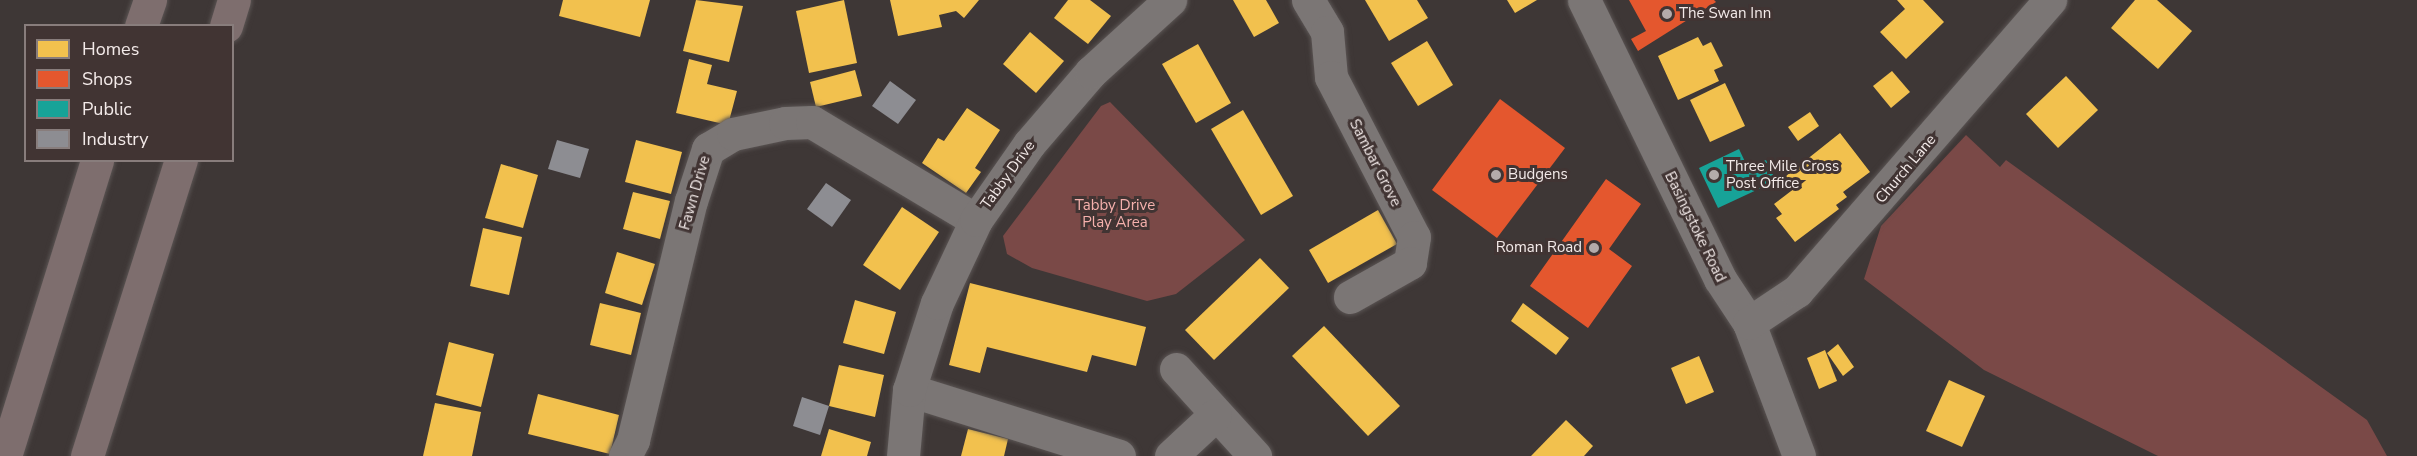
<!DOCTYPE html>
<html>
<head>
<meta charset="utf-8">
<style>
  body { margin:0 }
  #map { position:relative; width:2417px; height:456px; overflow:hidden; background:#3e3736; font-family:"Nunito Sans",sans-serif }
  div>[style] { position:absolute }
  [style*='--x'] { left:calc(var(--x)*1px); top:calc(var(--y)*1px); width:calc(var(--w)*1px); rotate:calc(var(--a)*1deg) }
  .green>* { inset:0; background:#7a4947 }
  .homes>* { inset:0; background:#f2c14e }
  .shops>* { inset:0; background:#e4572e }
  .public>* { inset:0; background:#17a398 }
  .industry>* { inset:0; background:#8d8d92 }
  .roads { filter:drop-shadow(0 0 2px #5a5453) drop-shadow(0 0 2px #5a5453) }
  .minor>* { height:33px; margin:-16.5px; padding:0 16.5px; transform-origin:16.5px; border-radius:16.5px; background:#7b7675 }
  .highway>* { height:33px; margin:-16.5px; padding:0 16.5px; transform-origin:16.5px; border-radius:16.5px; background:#7e6e6e }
  .dots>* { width:16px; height:16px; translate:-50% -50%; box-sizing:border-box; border:3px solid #413433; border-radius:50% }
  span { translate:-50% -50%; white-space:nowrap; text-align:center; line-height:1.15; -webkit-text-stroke:6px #413433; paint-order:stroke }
  .poi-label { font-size:15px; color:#f3eae9 }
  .left { translate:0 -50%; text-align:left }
  .right { translate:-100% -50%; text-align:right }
  .street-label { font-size:15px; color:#f3eae9 }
  .park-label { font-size:15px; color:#f6b1ad }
  .legend { position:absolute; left:24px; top:24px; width:210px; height:138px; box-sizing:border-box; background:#413433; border:2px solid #887d7c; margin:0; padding:8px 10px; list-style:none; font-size:18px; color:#f3eae9 }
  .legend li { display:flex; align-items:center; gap:12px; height:30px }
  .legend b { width:30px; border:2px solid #887d7c }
</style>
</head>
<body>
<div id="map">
  <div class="green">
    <i style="clip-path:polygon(1110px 102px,1245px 240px,1176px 294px,1147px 301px,1032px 268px,1007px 254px,1003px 236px,1101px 106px)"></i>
    <i style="clip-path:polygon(1966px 135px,2000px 167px,2006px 160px,2367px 420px,2387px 456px,2158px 456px,1984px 370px,1864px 279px,1881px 226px)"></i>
  </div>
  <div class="homes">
    <i style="clip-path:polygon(563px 0,650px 0,640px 37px,559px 16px)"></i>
    <i style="clip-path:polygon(696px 0,743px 6px,729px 62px,683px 51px)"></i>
    <i style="clip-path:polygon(844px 0,857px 63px,809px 73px,796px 11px)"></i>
    <i style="clip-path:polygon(890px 0,979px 0,964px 18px,956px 11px,939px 15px,942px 27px,898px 36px)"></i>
    <i style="clip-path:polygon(1068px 0,1090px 0,1111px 16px,1088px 44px,1054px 18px)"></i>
    <i style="clip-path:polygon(1233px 0,1266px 0,1279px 23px,1254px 37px)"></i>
    <i style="clip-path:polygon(1365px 0,1417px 0,1428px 18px,1389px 41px)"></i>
    <i style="clip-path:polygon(1507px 0,1537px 0,1515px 13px)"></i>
    <i style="clip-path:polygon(1897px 0,1923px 0,1944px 22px,1906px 59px,1880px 32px,1905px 9px)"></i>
    <i style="clip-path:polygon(2135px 0,2157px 0,2192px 31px,2158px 69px,2111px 28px)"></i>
    <i style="clip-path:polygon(1030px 32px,1064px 61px,1036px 93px,1003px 64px)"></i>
    <i style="clip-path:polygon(1698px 37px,1703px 46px,1711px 42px,1723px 66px,1714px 70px,1719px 81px,1678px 100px,1658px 56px)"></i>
    <i style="clip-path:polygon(1427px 41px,1453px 85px,1418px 106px,1391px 63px)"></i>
    <i style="clip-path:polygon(1198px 44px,1231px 103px,1196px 123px,1162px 64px)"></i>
    <i style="clip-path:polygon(689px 59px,712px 65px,707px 84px,737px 91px,728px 125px,676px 113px)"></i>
    <i style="clip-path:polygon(855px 70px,862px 96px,816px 107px,810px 82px)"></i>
    <i style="clip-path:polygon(1892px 71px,1910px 92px,1891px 108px,1873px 86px)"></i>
    <i style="clip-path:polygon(2066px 76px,2098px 110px,2058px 148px,2026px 114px)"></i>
    <i style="clip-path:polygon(1725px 83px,1745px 126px,1710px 142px,1690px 100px)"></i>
    <i style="clip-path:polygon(967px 108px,1000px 130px,975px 168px,981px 172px,966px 193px,922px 163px,938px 138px,944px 141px)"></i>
    <i style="clip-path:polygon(1243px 110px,1293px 196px,1261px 215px,1211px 129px)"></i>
    <i style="clip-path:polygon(1810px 112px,1819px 126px,1798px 141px,1788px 127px)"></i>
    <i style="clip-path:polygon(1840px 133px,1870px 172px,1843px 192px,1847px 197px,1836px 205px,1839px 209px,1795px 242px,1776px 218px,1782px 214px,1774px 204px,1795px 188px,1786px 176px)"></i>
    <i style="clip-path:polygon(636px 140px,682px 152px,671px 194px,625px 182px)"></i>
    <i style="clip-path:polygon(501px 164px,538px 175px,523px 228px,485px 218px)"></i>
    <i style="clip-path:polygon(633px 192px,670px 201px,660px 239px,623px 229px)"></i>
    <i style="clip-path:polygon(902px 207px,939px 232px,900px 290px,863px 265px)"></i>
    <i style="clip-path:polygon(1378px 210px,1397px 244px,1328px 283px,1309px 250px)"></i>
    <i style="clip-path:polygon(483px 228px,522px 237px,509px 295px,470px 286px)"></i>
    <i style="clip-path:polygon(617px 252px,655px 264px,642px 305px,605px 293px)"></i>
    <i style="clip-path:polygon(1260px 258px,1289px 288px,1214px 360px,1185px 330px)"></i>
    <i style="clip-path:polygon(970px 283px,1146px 327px,1136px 366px,1092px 355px,1087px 372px,987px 347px,980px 373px,949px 365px)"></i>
    <i style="clip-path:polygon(855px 300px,896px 312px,884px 354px,843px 343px)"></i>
    <i style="clip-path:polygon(600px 303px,641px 313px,631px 355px,590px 345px)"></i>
    <i style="clip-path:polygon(1523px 303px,1569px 338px,1556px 355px,1511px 321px)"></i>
    <i style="clip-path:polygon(1324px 326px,1400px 406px,1368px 436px,1292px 356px)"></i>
    <i style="clip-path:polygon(449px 342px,494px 354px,481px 407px,436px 395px)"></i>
    <i style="clip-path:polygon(1838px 344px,1854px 367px,1843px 376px,1827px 353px)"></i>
    <i style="clip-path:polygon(1825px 350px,1837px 381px,1819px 389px,1807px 358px)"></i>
    <i style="clip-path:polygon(1699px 356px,1714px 392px,1686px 404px,1671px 368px)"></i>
    <i style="clip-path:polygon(839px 365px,884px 375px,875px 417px,829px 406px)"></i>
    <i style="clip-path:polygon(1949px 380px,1985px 396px,1962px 447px,1926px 431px)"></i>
    <i style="clip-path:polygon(538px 394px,619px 415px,610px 454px,528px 434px)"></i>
    <i style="clip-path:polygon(435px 403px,481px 412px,472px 456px,423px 456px)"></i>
    <i style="clip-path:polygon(1566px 420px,1593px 446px,1584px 456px,1531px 456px)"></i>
    <i style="clip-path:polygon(829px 429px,871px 442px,867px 456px,821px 456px)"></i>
    <i style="clip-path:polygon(968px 429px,1008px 439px,1004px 456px,961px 456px)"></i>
  </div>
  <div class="shops">
    <i style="clip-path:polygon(1629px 0,1714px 0,1716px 2px,1638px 51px,1631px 39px,1646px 31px)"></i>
    <i style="clip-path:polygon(1500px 99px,1565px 148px,1497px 238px,1432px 190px)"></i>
    <i style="clip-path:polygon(1606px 179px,1641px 204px,1609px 249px,1632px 266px,1588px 328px,1530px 286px)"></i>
  </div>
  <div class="public">
    <i style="clip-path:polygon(1739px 149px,1748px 168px,1766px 160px,1776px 181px,1718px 208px,1699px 168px)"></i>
  </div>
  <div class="industry">
    <i style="clip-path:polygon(890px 81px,916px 100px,898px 124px,872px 106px)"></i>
    <i style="clip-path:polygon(557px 140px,589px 149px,580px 178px,548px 169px)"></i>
    <i style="clip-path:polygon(826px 183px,851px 200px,832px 227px,807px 209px)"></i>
    <i style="clip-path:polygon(802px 397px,829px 406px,820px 435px,793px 426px)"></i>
  </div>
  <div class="roads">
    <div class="minor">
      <i style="--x:1308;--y:0;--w:37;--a:59"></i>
      <i style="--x:1327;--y:32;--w:45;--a:84.9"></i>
      <i style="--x:1331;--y:77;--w:180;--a:62.6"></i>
      <i style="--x:1414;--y:237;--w:26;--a:99"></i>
      <i style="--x:1410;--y:263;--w:69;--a:150.5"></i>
      <i style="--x:1584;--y:0;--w:310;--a:64"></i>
      <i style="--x:1720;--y:279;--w:53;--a:56.6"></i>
      <i style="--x:1749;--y:323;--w:142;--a:69.4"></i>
      <i style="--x:1749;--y:323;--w:58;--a:-33.7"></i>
      <i style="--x:1797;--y:291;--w:386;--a:-49"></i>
      <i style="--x:1176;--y:369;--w:118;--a:47.8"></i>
      <i style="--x:909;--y:390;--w:220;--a:17.4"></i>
      <i style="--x:625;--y:456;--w:18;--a:-63"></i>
      <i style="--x:633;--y:440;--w:246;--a:-76.4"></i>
      <i style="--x:691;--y:201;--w:55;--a:-71.9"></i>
      <i style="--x:708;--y:149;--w:29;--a:-31"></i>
      <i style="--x:733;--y:134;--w:53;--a:-11.9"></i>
      <i style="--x:785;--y:123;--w:27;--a:-2"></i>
      <i style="--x:812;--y:122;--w:191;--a:30.9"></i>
      <i style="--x:903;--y:456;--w:66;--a:-84.8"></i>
      <i style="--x:909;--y:390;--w:91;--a:-72.2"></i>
      <i style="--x:937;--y:303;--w:92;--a:-64.8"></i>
      <i style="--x:976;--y:220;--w:93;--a:-55.1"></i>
      <i style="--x:1029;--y:144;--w:95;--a:-49.3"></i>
      <i style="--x:1091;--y:72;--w:107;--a:-42.3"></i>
      <i style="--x:1171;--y:456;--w:60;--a:-43"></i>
    </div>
    <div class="highway">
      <i style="--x:141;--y:26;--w:28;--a:-71"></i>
      <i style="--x:226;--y:26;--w:27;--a:-73"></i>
      <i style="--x:5;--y:456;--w:310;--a:-72.7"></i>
      <i style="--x:87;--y:456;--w:311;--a:-72.4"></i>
    </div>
  </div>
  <div class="dots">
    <i style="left:1667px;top:14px;background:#b4abaa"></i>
    <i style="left:1496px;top:175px;background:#b4abaa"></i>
    <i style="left:1714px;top:175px;background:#b4abaa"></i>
    <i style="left:1594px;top:248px;background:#b4abaa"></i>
  </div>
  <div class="poi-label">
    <span class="left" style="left:1679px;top:14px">The Swan Inn</span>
    <span class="left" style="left:1726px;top:175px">Three Mile Cross<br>Post Office</span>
    <span class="left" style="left:1508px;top:175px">Budgens</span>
    <span class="right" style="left:1582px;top:248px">Roman Road</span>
  </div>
  <div class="street-label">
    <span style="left:1375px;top:163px;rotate:63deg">Sambar Grove</span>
    <span style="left:1906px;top:169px;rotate:-50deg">Church Lane</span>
    <span style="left:1008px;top:175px;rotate:-54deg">Tabby Drive</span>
    <span style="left:695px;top:193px;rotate:-74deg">Fawn Drive</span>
    <span style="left:1695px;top:227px;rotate:64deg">Basingstoke Road</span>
  </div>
  <div class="park-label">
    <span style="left:1115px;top:214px">Tabby Drive<br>Play Area</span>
  </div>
  <ul class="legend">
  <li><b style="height:16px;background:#f2c14e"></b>Homes</li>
  <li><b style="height:16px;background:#e4572e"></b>Shops</li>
  <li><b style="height:16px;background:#17a398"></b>Public</li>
  <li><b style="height:16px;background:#8d8d92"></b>Industry</li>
  </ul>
</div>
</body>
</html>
